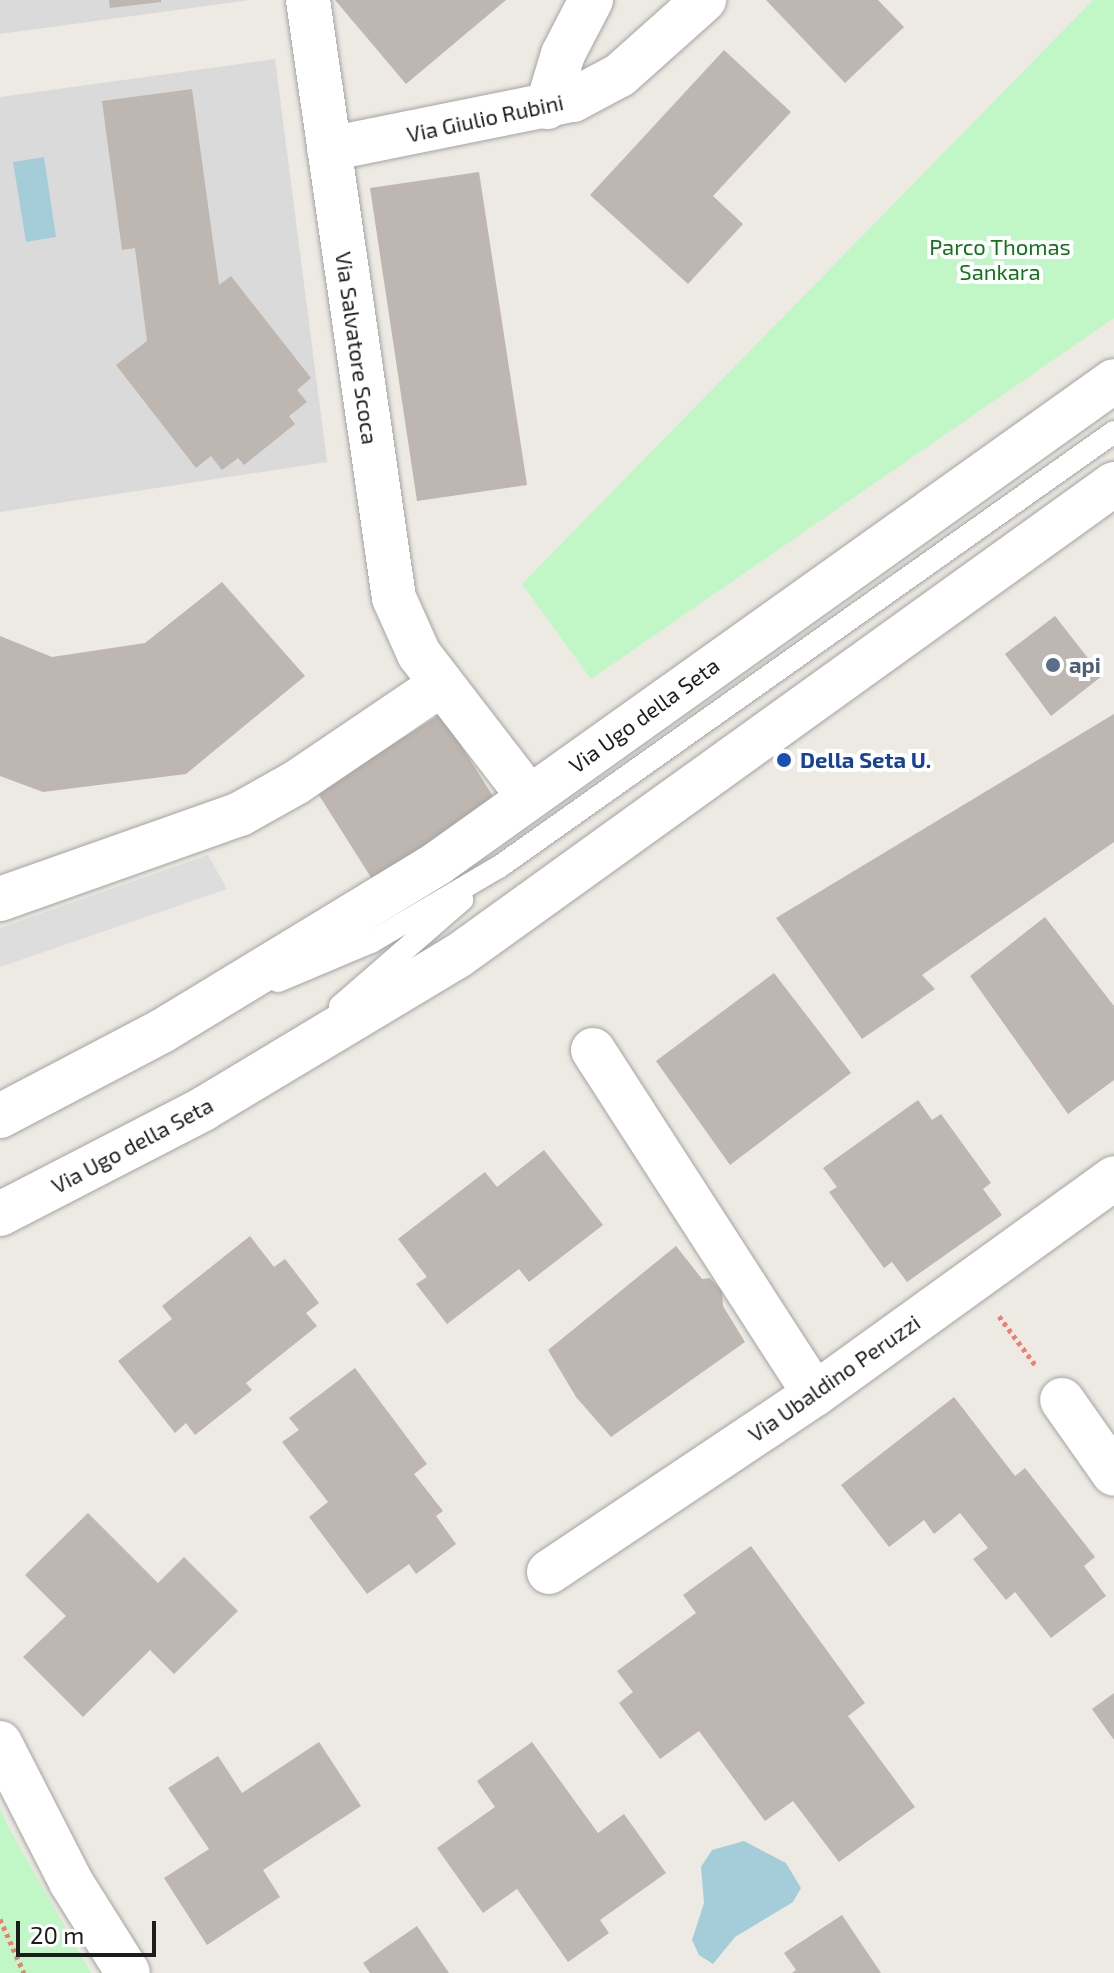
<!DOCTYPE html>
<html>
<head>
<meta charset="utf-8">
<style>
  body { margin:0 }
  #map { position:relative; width:1114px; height:1973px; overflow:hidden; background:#edeae3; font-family:"Exo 2",sans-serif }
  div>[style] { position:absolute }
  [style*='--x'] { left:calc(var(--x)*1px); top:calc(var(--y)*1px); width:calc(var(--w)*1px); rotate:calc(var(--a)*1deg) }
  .residential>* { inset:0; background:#dbdada }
  .park>* { inset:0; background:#c1f6c6 }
  .parking>* { inset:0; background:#ddd }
  .water>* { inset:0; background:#a5cdd9 }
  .building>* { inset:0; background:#beb6b0 }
  .path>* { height:5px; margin-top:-2.5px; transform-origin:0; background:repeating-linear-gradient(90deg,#f27d6f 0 4px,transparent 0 8px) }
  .roads { filter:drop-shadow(0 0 2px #a4a4a4) drop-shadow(0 0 2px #a4a4a4) }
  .service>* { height:22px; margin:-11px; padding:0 11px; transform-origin:11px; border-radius:11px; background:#fff }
  .minor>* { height:44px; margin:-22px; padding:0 22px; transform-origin:22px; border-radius:22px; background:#fff }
  .tertiary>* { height:44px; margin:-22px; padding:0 22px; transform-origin:22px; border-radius:22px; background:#fff }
  .dots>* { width:22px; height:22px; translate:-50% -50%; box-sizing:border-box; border:4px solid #fff; border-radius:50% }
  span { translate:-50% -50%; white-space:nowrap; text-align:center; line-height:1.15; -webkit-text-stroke:8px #fff; paint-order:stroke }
  .street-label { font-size:22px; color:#1d1d1d }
  .park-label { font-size:22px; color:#117519 }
  .service-label { font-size:22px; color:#4e5e75; font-weight:700 }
  .left { translate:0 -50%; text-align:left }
  .transit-label { font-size:22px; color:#164399; font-weight:700 }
  .scale { position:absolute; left:16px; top:1921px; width:140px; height:36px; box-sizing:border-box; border:4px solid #1d1d1d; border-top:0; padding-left:10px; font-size:24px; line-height:28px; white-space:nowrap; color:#1d1d1d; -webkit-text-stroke:6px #fff; paint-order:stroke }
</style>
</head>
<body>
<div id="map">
  <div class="residential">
    <i style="clip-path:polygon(0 0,250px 0,0 34px)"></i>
    <i style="clip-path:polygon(275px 59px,327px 462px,0 512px,0 97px)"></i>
  </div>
  <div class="park">
    <i style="clip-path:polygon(1093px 0,1114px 0,1114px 318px,591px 679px,522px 584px)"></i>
    <i style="clip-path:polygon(0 1808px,8px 1826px,91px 1973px,0 1973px)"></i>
  </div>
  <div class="parking">
    <i style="clip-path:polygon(208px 855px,227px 889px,0 967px,0 928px)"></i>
  </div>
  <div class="water">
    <i style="clip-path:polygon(44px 157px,56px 237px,26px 242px,13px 162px)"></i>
    <i style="clip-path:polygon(744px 1841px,786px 1863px,801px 1888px,793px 1902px,735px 1937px,713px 1964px,699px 1955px,692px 1940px,704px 1903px,701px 1867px,712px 1850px)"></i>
  </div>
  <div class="building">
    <i style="clip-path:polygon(109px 0,161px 0,161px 2px,110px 8px)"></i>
    <i style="clip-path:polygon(335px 0,506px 0,406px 84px)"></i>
    <i style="clip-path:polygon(766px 0,878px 0,904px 27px,845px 83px)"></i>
    <i style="clip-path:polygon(724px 50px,791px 112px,713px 196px,743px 224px,688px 284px,590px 195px)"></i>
    <i style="clip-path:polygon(192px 89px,219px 285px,231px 276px,311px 378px,297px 390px,307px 402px,289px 416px,295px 424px,244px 465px,238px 458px,222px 470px,211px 456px,196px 468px,116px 365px,147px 341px,135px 248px,122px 250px,102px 101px)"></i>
    <i style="clip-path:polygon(479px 172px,527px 485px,417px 501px,370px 188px)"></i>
    <i style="clip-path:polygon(222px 582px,305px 676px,186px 774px,43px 792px,0 776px,0 636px,52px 657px,145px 643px)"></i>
    <i style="clip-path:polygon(1055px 616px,1102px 676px,1051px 716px,1005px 654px)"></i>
    <i style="clip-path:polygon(441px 714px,496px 801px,372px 879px,317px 792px)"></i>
    <i style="clip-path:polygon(1114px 714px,1114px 842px,922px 975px,935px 989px,862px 1039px,776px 918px)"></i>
    <i style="clip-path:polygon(1045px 917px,1114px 1006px,1114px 1080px,1068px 1114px,970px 976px)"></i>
    <i style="clip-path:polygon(774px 973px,851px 1073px,730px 1165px,656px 1061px)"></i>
    <i style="clip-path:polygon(918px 1100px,932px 1120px,941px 1114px,991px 1183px,983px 1189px,1002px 1215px,907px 1282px,892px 1262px,884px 1268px,829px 1192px,837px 1187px,823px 1168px)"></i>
    <i style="clip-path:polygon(544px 1150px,603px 1225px,529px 1282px,519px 1269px,447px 1324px,416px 1284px,427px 1277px,398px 1239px,485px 1172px,497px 1187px)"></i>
    <i style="clip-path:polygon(250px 1236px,274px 1267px,285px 1259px,319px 1303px,306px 1313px,317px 1326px,246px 1383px,252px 1390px,195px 1435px,186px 1423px,175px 1433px,118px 1361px,172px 1319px,162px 1306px)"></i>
    <i style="clip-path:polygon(676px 1246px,702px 1279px,710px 1278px,722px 1291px,723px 1306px,745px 1342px,611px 1437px,576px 1397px,548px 1350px)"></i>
    <i style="clip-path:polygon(355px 1368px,427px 1464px,414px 1474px,443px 1511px,436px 1516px,456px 1544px,416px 1574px,409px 1564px,367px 1594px,309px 1517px,328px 1502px,282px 1442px,299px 1430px,289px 1418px)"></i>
    <i style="clip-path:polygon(954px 1397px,1015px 1476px,1025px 1468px,1095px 1557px,1084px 1566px,1106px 1596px,1051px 1638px,1015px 1592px,1006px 1600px,973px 1559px,988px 1548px,960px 1513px,934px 1534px,924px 1520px,889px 1547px,841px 1485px)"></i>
    <i style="clip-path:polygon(88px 1513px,158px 1583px,184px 1557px,238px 1611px,174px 1674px,150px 1650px,83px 1717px,23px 1657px,66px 1616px,25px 1575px)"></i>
    <i style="clip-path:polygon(751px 1546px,865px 1703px,848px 1716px,915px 1807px,839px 1862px,793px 1801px,765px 1821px,699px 1731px,660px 1759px,619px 1703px,633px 1692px,617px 1671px,696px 1613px,683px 1595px)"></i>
    <i style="clip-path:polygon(1114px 1693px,1114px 1740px,1092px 1709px)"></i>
    <i style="clip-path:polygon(319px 1742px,361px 1806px,263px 1870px,280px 1897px,207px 1945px,164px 1878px,209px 1849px,168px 1788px,218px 1756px,242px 1793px)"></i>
    <i style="clip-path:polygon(532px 1742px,598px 1833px,624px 1814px,666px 1873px,600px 1920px,609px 1933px,568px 1962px,517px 1889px,483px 1913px,437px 1848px,495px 1807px,477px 1781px)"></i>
    <i style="clip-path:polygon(842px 1915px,881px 1973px,792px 1973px,796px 1970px,784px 1953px)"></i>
    <i style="clip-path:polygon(417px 1926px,449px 1973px,370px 1973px,363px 1963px)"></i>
  </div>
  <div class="path">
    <i style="--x:999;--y:1316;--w:62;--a:53.5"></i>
    <i style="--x:0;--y:1919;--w:59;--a:66"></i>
  </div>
  <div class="roads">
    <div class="service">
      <i style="--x:278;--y:981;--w:101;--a:-22.8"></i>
      <i style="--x:371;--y:942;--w:148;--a:-30.4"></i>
      <i style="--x:499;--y:867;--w:753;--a:-35.27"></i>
      <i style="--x:340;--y:1006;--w:162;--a:-41"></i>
    </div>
    <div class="minor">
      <i style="--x:308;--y:0;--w:604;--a:81.82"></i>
      <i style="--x:394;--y:598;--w:61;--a:65.9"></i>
      <i style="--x:419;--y:654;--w:180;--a:52.4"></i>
      <i style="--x:547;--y:107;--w:55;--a:-73.2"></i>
      <i style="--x:563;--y:54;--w:61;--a:-62.6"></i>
      <i style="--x:329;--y:149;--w:249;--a:-11.4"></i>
      <i style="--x:573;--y:100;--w:53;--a:-28"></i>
      <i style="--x:620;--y:75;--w:113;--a:-41.8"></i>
      <i style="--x:0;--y:899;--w:255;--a:-19.5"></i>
      <i style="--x:240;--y:814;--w:65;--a:-29.3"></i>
      <i style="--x:297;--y:782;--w:173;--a:-34.1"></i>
      <i style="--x:593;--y:1050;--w:409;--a:57.2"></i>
      <i style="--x:1062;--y:1400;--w:90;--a:54.9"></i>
      <i style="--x:549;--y:1572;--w:320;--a:-33.8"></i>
      <i style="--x:815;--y:1394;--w:369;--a:-35.8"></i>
      <i style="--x:0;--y:1743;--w:156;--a:62.9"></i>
      <i style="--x:71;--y:1882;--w:107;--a:57.9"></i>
    </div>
    <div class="tertiary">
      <i style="--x:0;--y:1116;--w:183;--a:-27.7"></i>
      <i style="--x:162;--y:1031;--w:323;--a:-31.3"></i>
      <i style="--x:438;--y:863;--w:830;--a:-35.49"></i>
      <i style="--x:0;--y:1214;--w:229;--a:-27.3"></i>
      <i style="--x:203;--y:1109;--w:297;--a:-31"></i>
      <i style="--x:458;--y:956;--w:808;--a:-35.74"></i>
    </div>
  </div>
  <div class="dots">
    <i style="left:1053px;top:665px;background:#5c6f8a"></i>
    <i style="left:784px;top:760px;background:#1a4fb4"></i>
  </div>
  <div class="street-label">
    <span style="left:485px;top:118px;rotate:-12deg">Via Giulio Rubini</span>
    <span style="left:357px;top:348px;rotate:82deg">Via Salvatore Scoca</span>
    <span style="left:644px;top:715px;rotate:-36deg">Via Ugo della Seta</span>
    <span style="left:132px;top:1145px;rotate:-28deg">Via Ugo della Seta</span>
    <span style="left:834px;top:1378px;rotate:-35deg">Via Ubaldino Peruzzi</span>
  </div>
  <div class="park-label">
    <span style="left:1000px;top:259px">Parco Thomas<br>Sankara</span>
  </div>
  <div class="service-label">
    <span class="left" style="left:1069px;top:665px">api</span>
  </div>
  <div class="transit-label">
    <span class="left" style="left:800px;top:760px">Della Seta U.</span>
  </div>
  <div class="scale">20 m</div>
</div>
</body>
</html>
